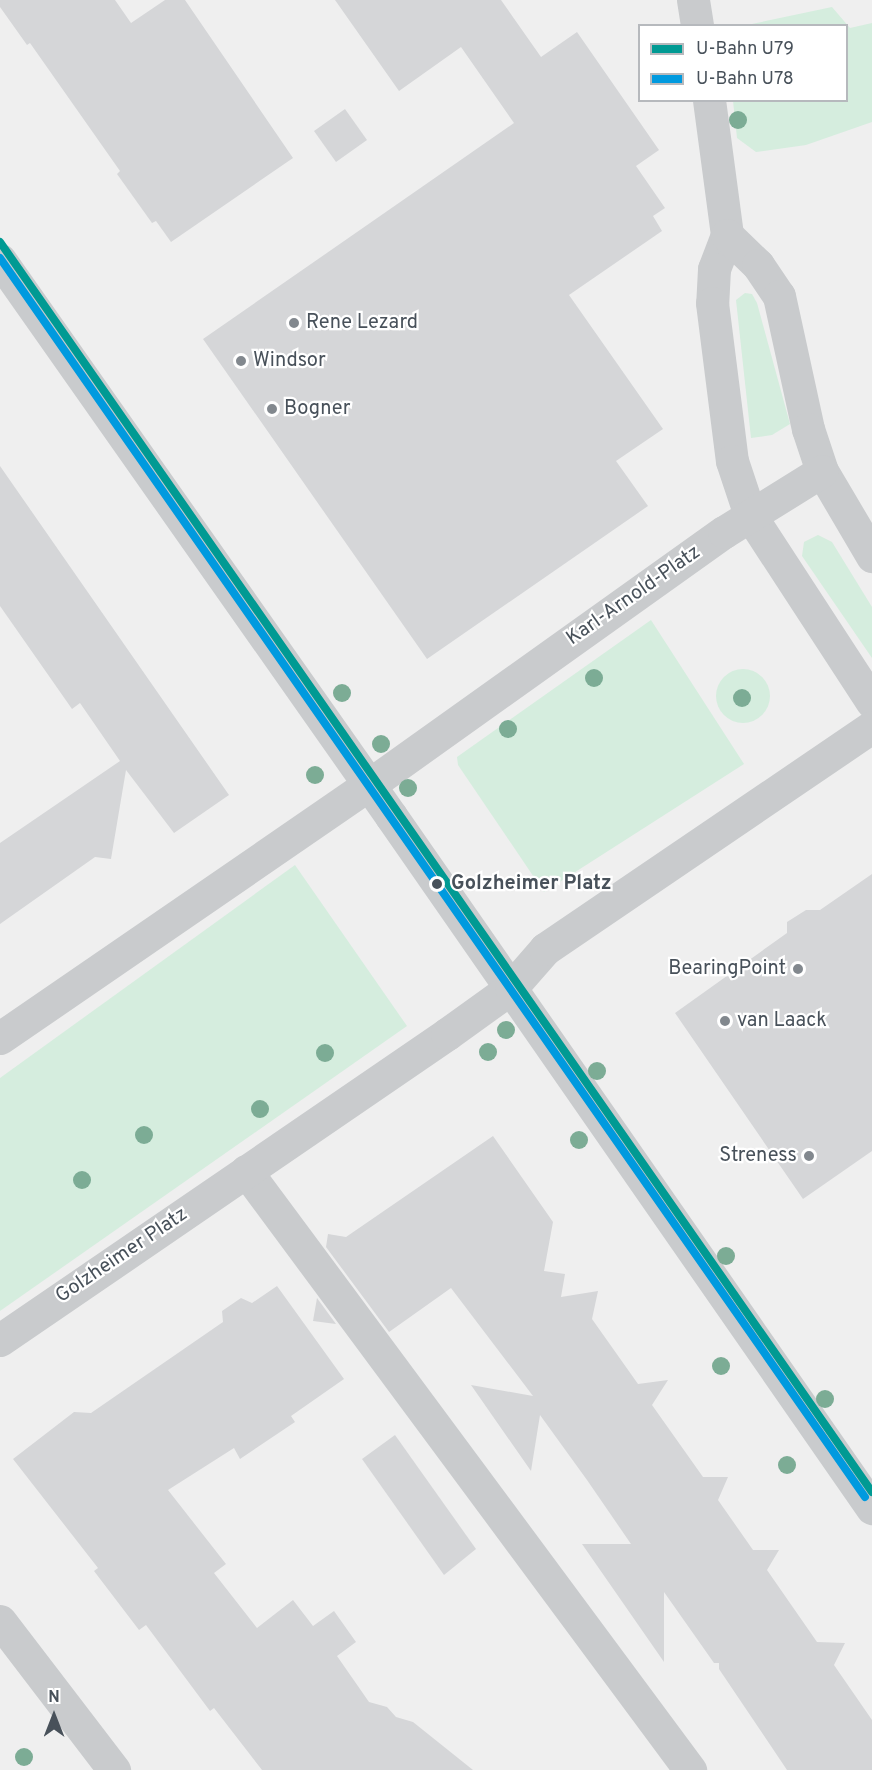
<!DOCTYPE html>
<html>
<head>
<meta charset="utf-8">
<style>
  body { margin:0 }
  #map { position:relative; width:872px; height:1770px; overflow:hidden; background:#efefef; font-family:Overpass,sans-serif }
  div>[style] { position:absolute }
  [style*='--x'] { left:calc(var(--x)*1px); top:calc(var(--y)*1px); width:calc(var(--w)*1px); rotate:calc(var(--a)*1deg) }
  .green>* { inset:0; background:#d5edde }
  .round { border-radius:50% }
  .building>* { inset:0; background:#d5d6d8 }
  .minor>* { height:33px; margin:-16.5px; padding:0 16.5px; transform-origin:16.5px; border-radius:16.5px; background:#c9cbcd }
  .metro-1>* { height:8px; margin:-4px; padding:0 4px; transform-origin:4px; border-radius:4px; background:#009a93 }
  .metro-2>* { height:8px; margin:-4px; padding:0 4px; transform-origin:4px; border-radius:4px; background:#009adf }
  .trees>* { width:18px; height:18px; margin:-9px; border-radius:50%; background:#7cac95 }
  .dots>* { width:16px; height:16px; translate:-50% -50%; box-sizing:border-box; border:3px solid #fff; border-radius:50% }
  span { translate:-50% -50%; white-space:nowrap; text-align:center; line-height:1.15; -webkit-text-stroke:4.5px #fff; paint-order:stroke }
  .poi-label { font-size:20px; color:#48515a }
  .left { translate:0 -50%; text-align:left }
  .right { translate:-100% -50%; text-align:right }
  .street-label { font-size:20px; color:#48515a }
  .stop-label { font-size:20px; color:#48515a; font-weight:700 }
  .legend { position:absolute; left:638px; top:24px; width:210px; height:78px; box-sizing:border-box; background:#fff; border:2px solid #b6b9bd; margin:0; padding:8px 10px; list-style:none; font-size:18px; color:#48515a }
  .legend li { display:flex; align-items:center; gap:12px; height:30px }
  .legend b { width:30px; border:2px solid #b6b9bd }
  .north { position:absolute; left:24px; top:1686px; width:60px; height:60px; -webkit-text-stroke:4px #fff; paint-order:stroke; rotate:0deg; font-size:16px; font-weight:700; line-height:24px; text-align:center; color:#48515a }
  .north::after { content:''; display:block; margin:auto; width:21px; height:27px; background:#48515a; clip-path:polygon(50% 0,100% 100%,50% 72%,0 100%) }
</style>
</head>
<body>
<div id="map">
  <div class="green">
    <i style="clip-path:polygon(832px 7px,850px 28px,872px 23px,872px 122px,806px 145px,756px 152px,737px 138px,733px 101px,846px 100px,846px 26px,747px 25px)"></i>
    <i style="clip-path:polygon(745px 293px,752px 294px,757px 303px,790px 424px,772px 435px,751px 438px,736px 300px)"></i>
    <i style="clip-path:polygon(818px 535px,832px 542px,872px 607px,872px 658px,802px 556px,804px 542px)"></i>
    <i style="clip-path:polygon(651px 620px,744px 764px,544px 892px,458px 765px,457px 757px)"></i>
    <i class="round" style="left:716px;top:669px;width:54px;height:54px"></i>
    <i style="clip-path:polygon(295px 865px,407px 1026px,0 1311px,0 1078px)"></i>
  </div>
  <div class="building">
    <i style="clip-path:polygon(0 0,115px 0,131px 23px,165px 0,185px 0,293px 158px,171px 242px,156px 221px,152px 223px,117px 174px,120px 171px,30px 43px,27px 45px,0 7px)"></i>
    <i style="clip-path:polygon(335px 0,501px 0,541px 57px,577px 32px,659px 150px,636px 166px,665px 208px,653px 216px,662px 231px,569px 295px,663px 429px,616px 461px,648px 506px,427px 659px,203px 339px,514px 123px,461px 47px,399px 91px)"></i>
    <i style="clip-path:polygon(345px 109px,367px 140px,336px 162px,314px 131px)"></i>
    <i style="clip-path:polygon(0 466px,229px 795px,174px 833px,126px 770px,111px 859px,95px 857px,0 924px,0 843px,120px 761px,80px 703px,72px 709px,0 606px)"></i>
    <i style="clip-path:polygon(872px 874px,872px 1151px,803px 1199px,675px 1013px,787px 933px,787px 922px,806px 910px,820px 910px)"></i>
    <i style="clip-path:polygon(493px 1136px,553px 1222px,544px 1271px,565px 1274px,561px 1297px,598px 1291px,592px 1319px,638px 1384px,668px 1380px,652px 1405px,703px 1477px,728px 1477px,718px 1500px,753px 1550px,779px 1550px,767px 1570px,817px 1642px,845px 1643px,834px 1665px,872px 1720px,872px 1770px,787px 1770px,719px 1669px,719px 1663px,714px 1663px,664px 1592px,664px 1662px,582px 1544px,631px 1544px,587px 1480px,540px 1415px,531px 1471px,471px 1385px,533px 1396px,451px 1288px,389px 1332px,326px 1247px,328px 1234px,346px 1237px)"></i>
    <i style="clip-path:polygon(277px 1286px,344px 1379px,291px 1416px,295px 1422px,240px 1459px,234px 1448px,168px 1490px,226px 1564px,214px 1573px,257px 1628px,293px 1600px,313px 1626px,334px 1611px,356px 1642px,337px 1656px,369px 1702px,387px 1707px,396px 1717px,413px 1722px,473px 1770px,262px 1770px,214px 1708px,210px 1711px,146px 1625px,139px 1630px,94px 1571px,98px 1568px,13px 1459px,74px 1412px,91px 1413px,223px 1322px,222px 1311px,241px 1298px,252px 1303px)"></i>
    <i style="clip-path:polygon(317px 1298px,336px 1324px,313px 1321px)"></i>
    <i style="clip-path:polygon(395px 1435px,476px 1549px,444px 1575px,362px 1459px)"></i>
  </div>
  <div class="minor">
    <i style="--x:693;--y:0;--w:26;--a:81"></i>
    <i style="--x:709;--y:100;--w:136;--a:82.4"></i>
    <i style="--x:727;--y:235;--w:36;--a:111"></i>
    <i style="--x:714;--y:269;--w:34;--a:93"></i>
    <i style="--x:712;--y:303;--w:159;--a:82.8"></i>
    <i style="--x:732;--y:461;--w:57;--a:71.6"></i>
    <i style="--x:750;--y:515;--w:223;--a:56.9"></i>
    <i style="--x:727;--y:235;--w:43;--a:44.1"></i>
    <i style="--x:758;--y:265;--w:37;--a:56"></i>
    <i style="--x:779;--y:296;--w:136;--a:77.7"></i>
    <i style="--x:808;--y:429;--w:44;--a:71.6"></i>
    <i style="--x:822;--y:471;--w:99;--a:59.5"></i>
    <i style="--x:0;--y:260;--w:680;--a:54.88"></i>
    <i style="--x:391;--y:816;--w:843;--a:55.2"></i>
    <i style="--x:0;--y:1038;--w:456;--a:-34.5"></i>
    <i style="--x:376;--y:780;--w:427;--a:-35.5"></i>
    <i style="--x:724;--y:532;--w:115;--a:-31.9"></i>
    <i style="--x:246;--y:1171;--w:746;--a:53.45"></i>
    <i style="--x:0;--y:1340;--w:542;--a:-34.39"></i>
    <i style="--x:447;--y:1034;--w:79;--a:-35.7"></i>
    <i style="--x:511;--y:988;--w:52;--a:-48.9"></i>
    <i style="--x:545;--y:949;--w:395;--a:-34.2"></i>
    <i style="--x:0;--y:1621;--w:188;--a:52.6"></i>
  </div>
  <div class="metro-1">
    <i style="--x:0;--y:242;--w:1524;--a:55.1"></i>
  </div>
  <div class="metro-2">
    <i style="--x:0;--y:258;--w:1511;--a:55.08"></i>
  </div>
  <div class="trees">
    <i style="left:738px;top:120px"></i>
    <i style="left:594px;top:678px"></i>
    <i style="left:342px;top:693px"></i>
    <i style="left:742px;top:698px"></i>
    <i style="left:508px;top:729px"></i>
    <i style="left:381px;top:744px"></i>
    <i style="left:315px;top:775px"></i>
    <i style="left:408px;top:788px"></i>
    <i style="left:506px;top:1030px"></i>
    <i style="left:488px;top:1052px"></i>
    <i style="left:325px;top:1053px"></i>
    <i style="left:597px;top:1071px"></i>
    <i style="left:260px;top:1109px"></i>
    <i style="left:144px;top:1135px"></i>
    <i style="left:579px;top:1140px"></i>
    <i style="left:82px;top:1180px"></i>
    <i style="left:726px;top:1256px"></i>
    <i style="left:721px;top:1366px"></i>
    <i style="left:825px;top:1399px"></i>
    <i style="left:787px;top:1465px"></i>
    <i style="left:24px;top:1757px"></i>
  </div>
  <div class="dots">
    <i style="left:294px;top:323px;background:#82888e"></i>
    <i style="left:241px;top:361px;background:#82888e"></i>
    <i style="left:272px;top:409px;background:#82888e"></i>
    <i style="left:437px;top:884px;background:#48515a"></i>
    <i style="left:798px;top:969px;background:#82888e"></i>
    <i style="left:725px;top:1021px;background:#82888e"></i>
    <i style="left:809px;top:1156px;background:#82888e"></i>
  </div>
  <div class="poi-label">
    <span class="left" style="left:306px;top:323px">Rene Lezard</span>
    <span class="left" style="left:253px;top:361px">Windsor</span>
    <span class="left" style="left:284px;top:409px">Bogner</span>
    <span class="right" style="left:786px;top:969px">BearingPoint</span>
    <span class="left" style="left:737px;top:1021px">van Laack</span>
    <span class="right" style="left:797px;top:1156px">Streness</span>
  </div>
  <div class="street-label">
    <span style="left:634px;top:596px;rotate:-35deg">Karl-Arnold-Platz</span>
    <span style="left:122px;top:1256px;rotate:-34deg">Golzheimer Platz</span>
  </div>
  <div class="stop-label">
    <span class="left" style="left:451px;top:884px">Golzheimer Platz</span>
  </div>
  <ul class="legend">
  <li><b style="height:8px;background:#009a93"></b>U-Bahn U79</li>
  <li><b style="height:8px;background:#009adf"></b>U-Bahn U78</li>
  </ul>
  <div class="north">N</div>
</div>
</body>
</html>
